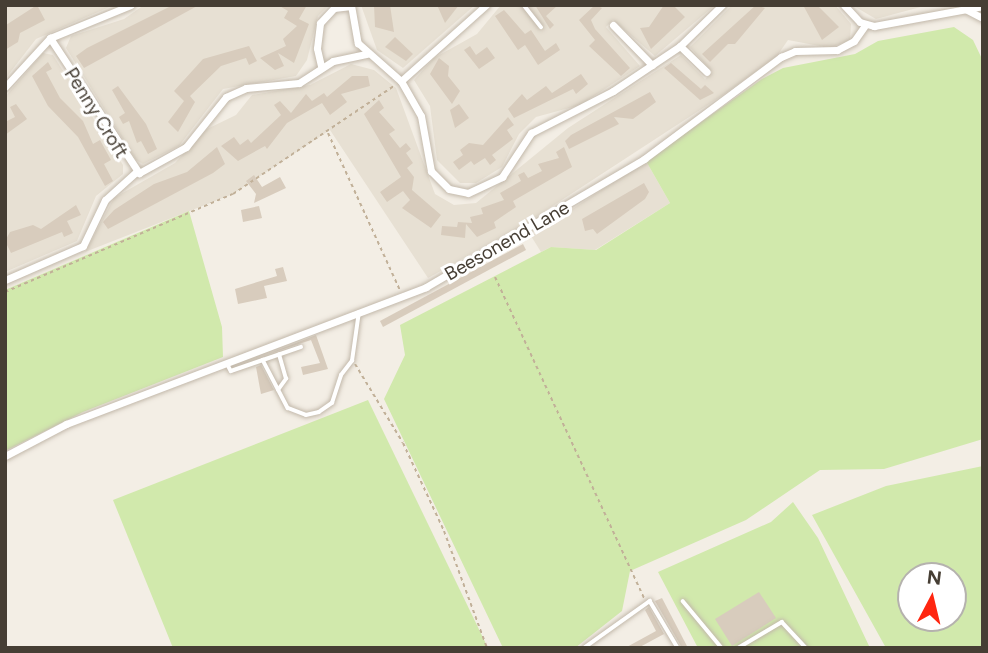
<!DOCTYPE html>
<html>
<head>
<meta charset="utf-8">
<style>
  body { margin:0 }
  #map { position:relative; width:988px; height:653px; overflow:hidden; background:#f3eee5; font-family:Figtree,sans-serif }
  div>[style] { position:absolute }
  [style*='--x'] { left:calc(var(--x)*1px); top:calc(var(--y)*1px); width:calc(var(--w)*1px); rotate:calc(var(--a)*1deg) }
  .residential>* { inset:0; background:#e7e0d3 }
  .green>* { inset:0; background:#d1e9ac }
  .building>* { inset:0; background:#d8ccbd }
  .path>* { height:2px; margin-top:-1px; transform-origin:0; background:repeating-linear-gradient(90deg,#c1b098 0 3.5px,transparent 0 7px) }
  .roads { filter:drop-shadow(0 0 2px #c2b8aa) drop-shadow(0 0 2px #c2b8aa) }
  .service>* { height:3.5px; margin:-1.75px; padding:0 1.75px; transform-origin:1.75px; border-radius:1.75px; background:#fff }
  .minor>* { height:7px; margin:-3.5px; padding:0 3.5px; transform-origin:3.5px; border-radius:3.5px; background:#fff }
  span { translate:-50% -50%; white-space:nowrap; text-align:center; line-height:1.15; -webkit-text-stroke:6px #fff; paint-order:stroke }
  .street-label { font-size:19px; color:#463e34 }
  .frame { position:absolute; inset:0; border:7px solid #463e34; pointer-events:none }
  .north { position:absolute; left:897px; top:562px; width:70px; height:70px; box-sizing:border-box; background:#fff; border:2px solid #b5b2ae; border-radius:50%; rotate:7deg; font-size:19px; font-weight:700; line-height:28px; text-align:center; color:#463e34 }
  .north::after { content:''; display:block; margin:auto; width:24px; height:32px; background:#ff2610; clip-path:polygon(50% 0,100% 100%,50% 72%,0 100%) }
</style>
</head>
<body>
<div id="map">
  <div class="residential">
    <i style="clip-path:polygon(5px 5px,114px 5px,36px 39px,5px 79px)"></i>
    <i style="clip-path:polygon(144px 5px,329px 5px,318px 16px,307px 60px,296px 76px,223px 89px,179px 146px,143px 164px,136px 160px,66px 48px,71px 36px,124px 19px)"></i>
    <i style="clip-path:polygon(361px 5px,475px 5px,403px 68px,377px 50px)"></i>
    <i style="clip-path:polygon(501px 5px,715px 5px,655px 56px,613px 20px,606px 27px,640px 66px,580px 105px,536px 117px,519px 134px,502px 167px,476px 183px,460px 183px,437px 160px,430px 106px,414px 80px,434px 58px,477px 34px)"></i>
    <i style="clip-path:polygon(732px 5px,835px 5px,851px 24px,850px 40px,830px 48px,788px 40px,777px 56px,726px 93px,525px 224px,428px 278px,330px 130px,233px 194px,85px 252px,114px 198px,175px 163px,205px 130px,236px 115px,252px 95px,310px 85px,351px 64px,374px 70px,396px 88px,435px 194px,454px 205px,476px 203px,568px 128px,681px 55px,705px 79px,712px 72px,690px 47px)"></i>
    <i style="clip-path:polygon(852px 5px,928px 5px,876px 19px)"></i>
    <i style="clip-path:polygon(43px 53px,53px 55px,123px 165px,123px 174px,96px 196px,77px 241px,5px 272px,5px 97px)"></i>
    <i style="clip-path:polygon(646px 161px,670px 203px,595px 250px,551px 247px,541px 252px,531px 236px)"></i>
  </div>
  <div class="green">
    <i style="clip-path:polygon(954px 27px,973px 40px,983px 61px,983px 439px,884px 469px,820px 470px,746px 520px,630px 571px,622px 611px,575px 648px,503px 648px,384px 399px,405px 355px,400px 325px,551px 247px,596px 250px,670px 203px,646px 161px,762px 79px,783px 68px,855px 54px,878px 41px)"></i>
    <i style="clip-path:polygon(189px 211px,222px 327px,223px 357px,83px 412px,5px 451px,5px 290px)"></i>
    <i style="clip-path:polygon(368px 400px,488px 648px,173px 648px,113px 500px)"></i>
    <i style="clip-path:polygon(evenodd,983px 466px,983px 648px,886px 648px,812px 515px,886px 486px,983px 466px,953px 576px,953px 618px,911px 618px,911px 576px,953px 576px)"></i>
    <i style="clip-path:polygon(793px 502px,818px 538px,870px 648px,698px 648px,658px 572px,771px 522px)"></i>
  </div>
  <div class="building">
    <i style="clip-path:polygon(37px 5px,45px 20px,20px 33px,18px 42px,5px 50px,6px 25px)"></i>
    <i style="clip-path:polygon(173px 5px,199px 5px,84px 68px,76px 56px,87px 48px)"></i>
    <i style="clip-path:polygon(278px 5px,307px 5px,299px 19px,309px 24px,294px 63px,278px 53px,284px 66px,275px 70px,260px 58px,286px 46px,283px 39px,297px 26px,284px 18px,288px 11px)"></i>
    <i style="clip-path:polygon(374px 5px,390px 5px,394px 32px,375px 27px)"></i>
    <i style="clip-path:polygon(437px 5px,459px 5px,445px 23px)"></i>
    <i style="clip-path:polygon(535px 5px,558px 5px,546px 16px,554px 25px,550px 29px)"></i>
    <i style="clip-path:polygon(595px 5px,602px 8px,591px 20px,595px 29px,630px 68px,621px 76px,589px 46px,595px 40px,579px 20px)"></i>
    <i style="clip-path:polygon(664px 5px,673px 5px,685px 17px,651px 49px,640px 28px,649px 27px)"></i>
    <i style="clip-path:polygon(756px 5px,765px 8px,735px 44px,728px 44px,710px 62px,702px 54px)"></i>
    <i style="clip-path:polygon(803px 5px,817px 5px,839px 27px,822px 40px)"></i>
    <i style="clip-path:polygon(504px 10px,525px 34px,531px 30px,545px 51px,556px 43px,560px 50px,538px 65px,525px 45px,518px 50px,495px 16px)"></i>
    <i style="clip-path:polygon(395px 37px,413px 54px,406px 61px,385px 47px)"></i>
    <i style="clip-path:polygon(249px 46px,257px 61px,249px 65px,246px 58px,221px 66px,190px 96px,195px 102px,178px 132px,168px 122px,184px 101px,174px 91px,203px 59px)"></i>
    <i style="clip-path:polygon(470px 46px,476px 55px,487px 47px,495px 58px,479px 69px,464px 50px)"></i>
    <i style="clip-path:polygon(439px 58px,449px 66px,448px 76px,460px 91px,452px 104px,430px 74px)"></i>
    <i style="clip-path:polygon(48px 62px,52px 69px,46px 72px,60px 98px,83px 121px,93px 144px,100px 140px,111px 160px,104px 164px,113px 181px,105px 186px,78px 137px,48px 106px,32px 76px)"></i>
    <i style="clip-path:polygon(671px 63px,701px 89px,705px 85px,714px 93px,700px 100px,664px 68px)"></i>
    <i style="clip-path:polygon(581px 74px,588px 84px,576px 94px,573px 89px,514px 118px,508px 109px,522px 94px,527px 100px,546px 86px,552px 93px)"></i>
    <i style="clip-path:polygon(352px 76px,368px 76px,370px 86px,341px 94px,347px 102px,330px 115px,322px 103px,287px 123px,267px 149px,265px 146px,238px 161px,221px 146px,234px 137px,240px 145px,248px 139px,251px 143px,281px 115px,274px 105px,280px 101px,291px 113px,306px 94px,312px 101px,324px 93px,327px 97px)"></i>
    <i style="clip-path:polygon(118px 86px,146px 124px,157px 149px,148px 154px,141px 141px,137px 143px,129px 121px,123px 124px,119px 117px,125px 113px,112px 90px)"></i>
    <i style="clip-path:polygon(650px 92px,656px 102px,633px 119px,614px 117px,619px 124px,569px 149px,565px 141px,571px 135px)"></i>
    <i style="clip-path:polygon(379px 100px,384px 108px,379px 112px,395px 130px,389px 134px,400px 148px,406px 143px,411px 149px,406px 153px,413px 163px,407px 168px,414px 177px,412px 190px,441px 215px,431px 228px,402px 208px,410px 200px,403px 191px,387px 202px,380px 192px,401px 177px,364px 114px)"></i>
    <i style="clip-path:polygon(16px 104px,27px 119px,5px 135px,5px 122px,15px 117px,10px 107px)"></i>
    <i style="clip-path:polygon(459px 104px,469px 118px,455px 128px,450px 110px)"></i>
    <i style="clip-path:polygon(508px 117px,514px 125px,507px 130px,513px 139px,492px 155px,496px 160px,490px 165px,485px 158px,474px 165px,471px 161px,459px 170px,453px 162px,463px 155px,460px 150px,469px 143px,483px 145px)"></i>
    <i style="clip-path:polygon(217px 147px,225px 164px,213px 173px,108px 229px,103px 222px,114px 210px,154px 184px,187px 172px)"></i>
    <i style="clip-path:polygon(564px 147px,572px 167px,513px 201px,516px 207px,494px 222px,496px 228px,477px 237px,466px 224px,465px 238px,441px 235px,442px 226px,457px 227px,458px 222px,472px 223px,470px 217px,483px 214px,481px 208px,504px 200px,500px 193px,521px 181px,518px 175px,524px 172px,528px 178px,542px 171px,538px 164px,559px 158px,556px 152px)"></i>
    <i style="clip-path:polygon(254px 175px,262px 187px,280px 177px,286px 188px,254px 203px,256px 194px,246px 181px)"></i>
    <i style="clip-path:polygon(644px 183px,649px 192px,645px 199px,597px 234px,593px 229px,585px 231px,582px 219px)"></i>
    <i style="clip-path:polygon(76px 205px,81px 215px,67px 221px,73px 233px,64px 237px,62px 232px,11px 253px,5px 241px,10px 232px,33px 225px,41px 229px)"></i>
    <i style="clip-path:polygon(259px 206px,262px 218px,243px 222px,241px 210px)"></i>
    <i style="clip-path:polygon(523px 244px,526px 250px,383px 327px,380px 321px)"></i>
    <i style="clip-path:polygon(283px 267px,287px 281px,264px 286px,267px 298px,238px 304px,235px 289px,277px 276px,275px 269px)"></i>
    <i style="clip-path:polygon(316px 335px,328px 369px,303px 375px,301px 367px,320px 363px,311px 340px,268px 354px)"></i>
    <i style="clip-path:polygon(261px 365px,274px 390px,261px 394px,256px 367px)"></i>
    <i style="clip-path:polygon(759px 592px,776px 618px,732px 646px,715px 619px)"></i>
    <i style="clip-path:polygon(662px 598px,688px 648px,682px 648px,655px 601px)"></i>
    <i style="clip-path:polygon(649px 607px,664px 634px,638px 648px,625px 648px,656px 631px,645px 610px)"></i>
  </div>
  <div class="path">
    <i style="--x:328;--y:133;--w:173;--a:65.4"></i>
    <i style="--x:495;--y:277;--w:354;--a:65.1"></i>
    <i style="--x:5;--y:292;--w:248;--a:-23.3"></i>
    <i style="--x:233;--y:194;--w:194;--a:-33.9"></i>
    <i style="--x:355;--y:364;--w:92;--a:58.7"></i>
    <i style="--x:403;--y:443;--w:97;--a:65"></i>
    <i style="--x:444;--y:531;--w:125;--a:69.8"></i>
  </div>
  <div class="roads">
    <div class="service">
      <i style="--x:524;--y:5;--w:28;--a:52"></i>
      <i style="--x:263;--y:360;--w:40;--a:-18.9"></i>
      <i style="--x:227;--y:363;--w:9;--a:63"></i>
      <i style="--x:231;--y:371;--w:34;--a:-19"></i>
      <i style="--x:263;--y:360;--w:54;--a:62.5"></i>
      <i style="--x:288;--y:408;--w:19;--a:21"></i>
      <i style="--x:306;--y:415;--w:13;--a:-13"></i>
      <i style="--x:319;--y:412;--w:16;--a:-35"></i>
      <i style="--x:332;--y:403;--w:29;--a:-72"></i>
      <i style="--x:341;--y:375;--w:18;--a:-52"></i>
      <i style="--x:352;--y:361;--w:49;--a:-81.9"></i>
      <i style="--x:278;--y:390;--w:14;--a:-54"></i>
      <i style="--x:286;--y:379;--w:25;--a:-106"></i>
      <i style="--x:683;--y:601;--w:61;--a:50.3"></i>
      <i style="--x:584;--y:648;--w:81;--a:-35.5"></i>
      <i style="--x:650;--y:601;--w:55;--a:59.2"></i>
      <i style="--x:738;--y:648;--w:51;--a:-30.6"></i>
      <i style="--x:782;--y:622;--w:35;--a:47"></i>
    </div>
    <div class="minor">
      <i style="--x:351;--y:5;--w:39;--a:80"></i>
      <i style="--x:358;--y:43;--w:57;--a:41.5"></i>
      <i style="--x:401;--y:81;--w:40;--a:60.3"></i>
      <i style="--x:421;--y:116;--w:56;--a:79.7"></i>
      <i style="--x:431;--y:171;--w:25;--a:45"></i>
      <i style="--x:449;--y:189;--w:19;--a:12"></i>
      <i style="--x:468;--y:193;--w:38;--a:-25"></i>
      <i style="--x:502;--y:177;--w:53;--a:-56.6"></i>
      <i style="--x:531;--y:133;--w:92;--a:-27.1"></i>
      <i style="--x:613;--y:91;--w:81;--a:-33.9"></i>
      <i style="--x:680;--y:46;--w:59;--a:-44.3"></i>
      <i style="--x:844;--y:5;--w:23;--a:47"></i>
      <i style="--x:860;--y:22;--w:15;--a:16"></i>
      <i style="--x:874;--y:26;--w:111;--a:-10.4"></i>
      <i style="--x:965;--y:9;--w:20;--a:27"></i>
      <i style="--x:613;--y:25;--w:56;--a:45.7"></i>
      <i style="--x:50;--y:38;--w:162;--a:56.6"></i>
      <i style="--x:139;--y:173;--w:54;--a:-29"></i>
      <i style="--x:186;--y:147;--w:64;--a:-51.3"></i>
      <i style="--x:226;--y:97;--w:22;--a:-24"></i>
      <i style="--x:246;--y:88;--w:53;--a:-5.4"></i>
      <i style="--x:299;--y:83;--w:40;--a:-32.9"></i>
      <i style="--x:333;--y:61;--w:35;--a:-12"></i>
      <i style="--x:680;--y:46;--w:37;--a:44"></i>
      <i style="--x:321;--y:66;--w:18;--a:-103"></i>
      <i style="--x:317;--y:48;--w:25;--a:-83"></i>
      <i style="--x:320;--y:23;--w:21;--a:-47"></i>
      <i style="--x:334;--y:8;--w:17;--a:-7"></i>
      <i style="--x:401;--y:81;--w:114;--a:-41.8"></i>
      <i style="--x:5;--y:87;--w:67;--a:-47.4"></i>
      <i style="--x:50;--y:38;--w:87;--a:-22.2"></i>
      <i style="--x:5;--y:280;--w:85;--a:-23.6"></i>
      <i style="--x:83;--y:246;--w:51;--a:-64.4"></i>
      <i style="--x:105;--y:200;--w:42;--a:-42.1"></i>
      <i style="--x:5;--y:456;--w:69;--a:-27.7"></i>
      <i style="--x:66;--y:424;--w:385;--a:-20.8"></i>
      <i style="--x:426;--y:287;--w:253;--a:-30.4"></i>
      <i style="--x:644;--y:159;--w:171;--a:-36.7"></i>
      <i style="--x:781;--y:57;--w:15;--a:-23"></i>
      <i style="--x:795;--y:51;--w:42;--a:-1.4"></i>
      <i style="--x:837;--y:50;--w:19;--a:-28"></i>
      <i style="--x:854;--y:41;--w:19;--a:-55"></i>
    </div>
  </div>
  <div class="street-label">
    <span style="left:96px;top:113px;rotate:58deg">Penny Croft</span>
    <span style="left:507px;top:241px;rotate:-30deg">Beesonend Lane</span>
  </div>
  <div class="frame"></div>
  <div class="north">N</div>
</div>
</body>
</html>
